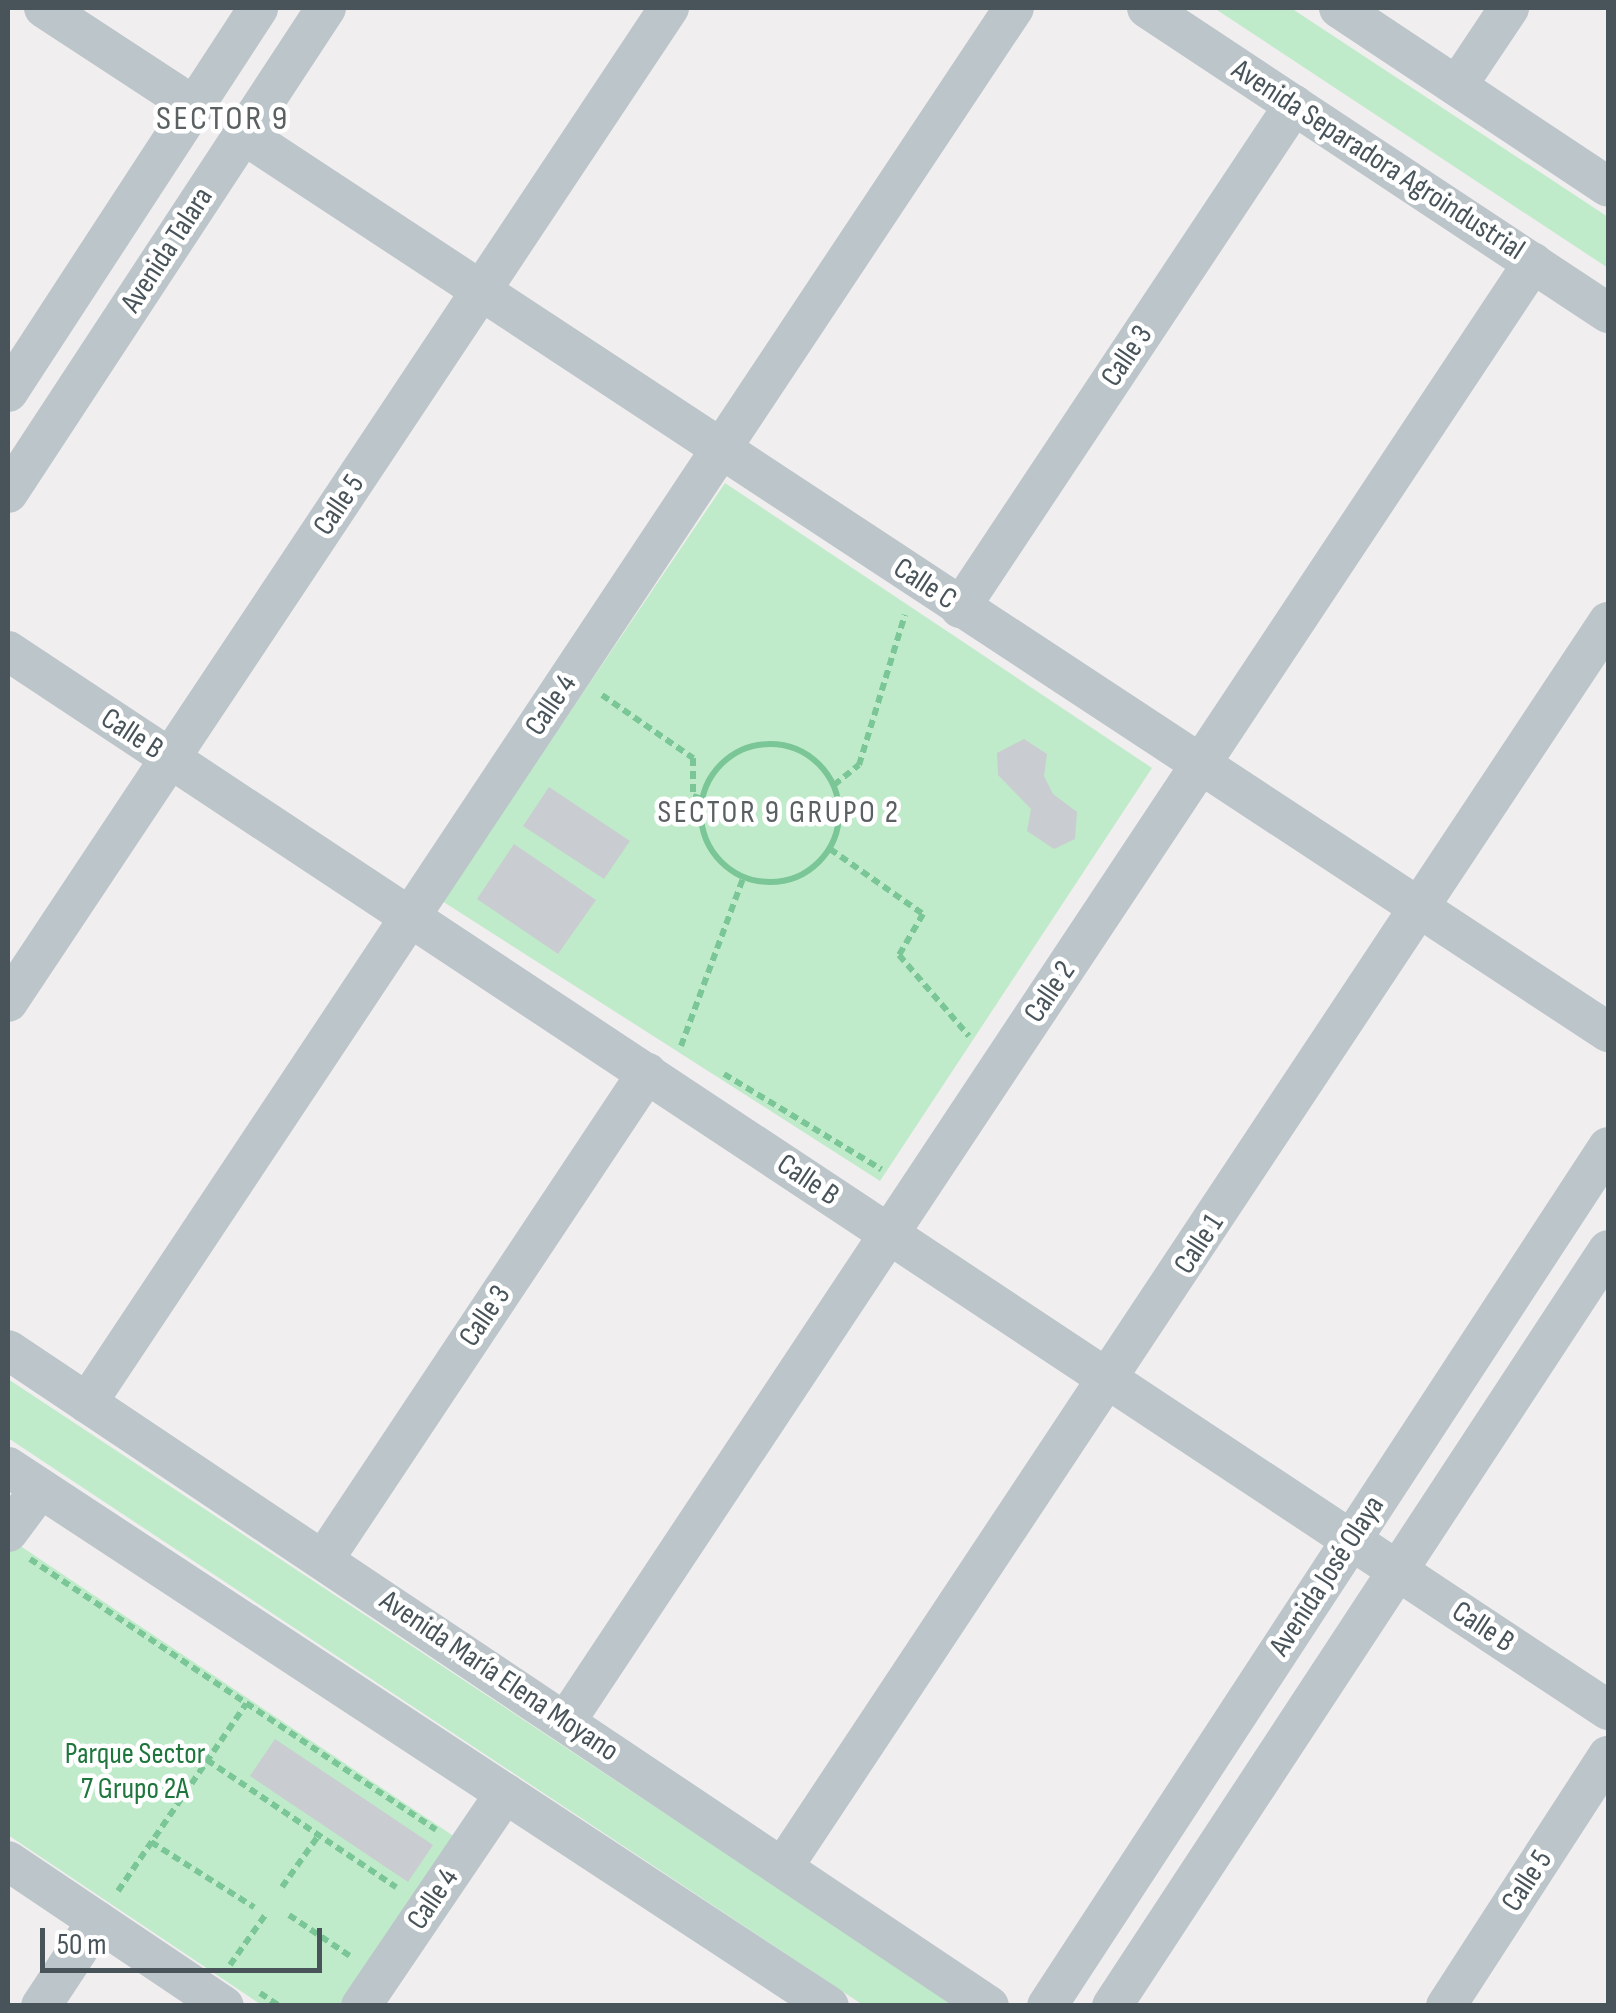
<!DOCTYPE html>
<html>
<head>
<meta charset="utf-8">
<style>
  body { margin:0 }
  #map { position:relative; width:1616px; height:2013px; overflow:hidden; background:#f1eeef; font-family:"Sofia Sans Condensed",sans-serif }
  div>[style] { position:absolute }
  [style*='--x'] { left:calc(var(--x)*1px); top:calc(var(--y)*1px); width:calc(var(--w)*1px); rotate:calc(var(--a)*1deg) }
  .green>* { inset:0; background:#c0ebca }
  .building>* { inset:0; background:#c9ccd0 }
  .path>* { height:6px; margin-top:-3px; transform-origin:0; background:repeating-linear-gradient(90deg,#7ac696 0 8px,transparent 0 13px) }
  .path>.ring { margin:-3px; padding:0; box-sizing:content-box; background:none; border:6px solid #7ac696; border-radius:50% }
  .minor>* { height:40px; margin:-20px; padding:0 20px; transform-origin:20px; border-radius:20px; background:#bbc5ca }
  span { translate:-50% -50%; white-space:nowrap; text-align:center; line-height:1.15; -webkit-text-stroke:9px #fff; paint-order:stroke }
  .street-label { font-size:30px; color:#48545a }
  .park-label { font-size:30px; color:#1e763d }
  .neighbourhood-label { font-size:32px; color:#5b6062; letter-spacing:2.5px }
  .quarter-label { font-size:35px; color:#5b6062; letter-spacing:2.5px }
  .frame { position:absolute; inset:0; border:10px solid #48545a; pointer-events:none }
  .scale { position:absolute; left:40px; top:1928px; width:282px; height:45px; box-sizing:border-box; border:5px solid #48545a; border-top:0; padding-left:12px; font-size:30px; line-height:35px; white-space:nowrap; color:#48545a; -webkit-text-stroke:8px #fff; paint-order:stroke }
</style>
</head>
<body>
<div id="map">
  <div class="green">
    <i style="clip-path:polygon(1214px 8px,1291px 8px,1608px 217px,1608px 268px)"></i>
    <i style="clip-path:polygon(725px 483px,1152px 768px,880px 1181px,442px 901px)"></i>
    <i style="clip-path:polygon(8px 1379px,666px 1814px,960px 2005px,863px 2005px,8px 1438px)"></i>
    <i style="clip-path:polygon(13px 1541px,455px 1837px,341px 2005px,263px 2006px,8px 1835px,8px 1549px)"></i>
  </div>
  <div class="building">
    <i style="clip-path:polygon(1024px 739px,1047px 754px,1044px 776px,1053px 794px,1077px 812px,1075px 839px,1054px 849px,1027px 831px,1031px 809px,998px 775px,997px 753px)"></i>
    <i style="clip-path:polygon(549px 787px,630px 841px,604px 879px,523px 826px)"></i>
    <i style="clip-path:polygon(514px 844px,596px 900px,558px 954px,477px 899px)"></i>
    <i style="clip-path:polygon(275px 1739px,433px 1845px,408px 1882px,250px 1776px)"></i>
  </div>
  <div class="path">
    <i style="--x:602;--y:695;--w:111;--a:34.7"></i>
    <i style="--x:693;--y:758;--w:38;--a:90"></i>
    <i style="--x:693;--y:796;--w:10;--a:17"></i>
    <i class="ring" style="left:701px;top:744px;width:132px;height:132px"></i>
    <i style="--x:834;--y:785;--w:32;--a:-39"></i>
    <i style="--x:859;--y:765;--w:157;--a:-73"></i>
    <i style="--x:830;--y:849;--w:113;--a:35"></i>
    <i style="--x:923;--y:914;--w:48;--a:120.3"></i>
    <i style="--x:899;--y:955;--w:107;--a:49.2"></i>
    <i style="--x:681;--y:1046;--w:181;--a:-69.7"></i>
    <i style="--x:724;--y:1074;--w:184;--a:31.2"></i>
    <i style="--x:30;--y:1559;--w:488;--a:33.7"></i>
    <i style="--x:207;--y:1760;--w:228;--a:33.9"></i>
    <i style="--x:151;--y:1842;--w:122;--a:32.3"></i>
    <i style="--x:282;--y:1887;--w:64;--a:-54.6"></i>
    <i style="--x:118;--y:1891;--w:227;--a:-55.6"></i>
    <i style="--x:289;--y:1915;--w:73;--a:33.9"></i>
    <i style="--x:230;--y:1965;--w:62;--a:-54.8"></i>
    <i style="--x:260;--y:1993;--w:23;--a:34"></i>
  </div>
  <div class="minor">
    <i style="--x:44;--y:8;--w:179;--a:33.2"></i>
    <i style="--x:1147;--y:8;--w:553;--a:33.49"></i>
    <i style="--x:1339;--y:8;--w:323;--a:33.6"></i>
    <i style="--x:1457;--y:86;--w:94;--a:-56.3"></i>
    <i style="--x:243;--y:134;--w:1634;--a:33.34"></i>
    <i style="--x:8;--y:392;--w:458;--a:-56.9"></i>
    <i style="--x:8;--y:493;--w:580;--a:-56.75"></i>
    <i style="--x:960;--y:608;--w:604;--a:-56.42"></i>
    <i style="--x:8;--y:651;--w:1919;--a:33.5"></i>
    <i style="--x:8;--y:1002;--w:1194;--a:-56.38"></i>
    <i style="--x:8;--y:1350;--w:1180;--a:33.77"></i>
    <i style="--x:87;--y:1403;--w:1675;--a:-56.4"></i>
    <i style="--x:8;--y:1467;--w:982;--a:33.29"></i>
    <i style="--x:8;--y:1532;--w:54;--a:-53.3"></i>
    <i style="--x:324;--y:1559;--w:584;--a:-56.39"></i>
    <i style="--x:566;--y:1721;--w:1750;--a:-56.45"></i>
    <i style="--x:8;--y:1861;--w:260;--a:33.9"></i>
    <i style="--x:785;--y:1864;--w:1490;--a:-56.47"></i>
    <i style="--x:41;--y:2006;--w:102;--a:-56.6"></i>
    <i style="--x:361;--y:2006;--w:257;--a:-55.9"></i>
    <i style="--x:1047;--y:2006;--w:1026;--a:-56.85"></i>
    <i style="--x:1112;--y:2006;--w:904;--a:-56.73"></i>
    <i style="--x:1446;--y:2006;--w:298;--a:-57.1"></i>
  </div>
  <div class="street-label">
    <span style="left:1378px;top:160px;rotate:33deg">Avenida Separadora Agroindustrial</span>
    <span style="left:167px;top:250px;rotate:-57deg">Avenida Talara</span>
    <span style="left:1127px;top:356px;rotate:-56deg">Calle 3</span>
    <span style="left:339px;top:505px;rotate:-56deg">Calle 5</span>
    <span style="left:925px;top:584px;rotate:33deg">Calle C</span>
    <span style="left:551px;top:705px;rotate:-56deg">Calle 4</span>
    <span style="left:132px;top:734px;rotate:33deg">Calle B</span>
    <span style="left:1050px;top:992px;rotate:-56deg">Calle 2</span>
    <span style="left:808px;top:1180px;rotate:34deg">Calle B</span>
    <span style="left:1199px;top:1244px;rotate:-57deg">Calle 1</span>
    <span style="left:485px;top:1316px;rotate:-56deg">Calle 3</span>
    <span style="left:1327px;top:1576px;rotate:-57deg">Avenida José Olaya</span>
    <span style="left:1483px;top:1627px;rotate:33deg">Calle B</span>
    <span style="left:499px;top:1676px;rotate:34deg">Avenida María Elena Moyano</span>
    <span style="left:1527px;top:1881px;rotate:-57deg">Calle 5</span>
    <span style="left:433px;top:1899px;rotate:-56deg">Calle 4</span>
  </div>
  <div class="park-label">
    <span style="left:135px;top:1771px">Parque Sector<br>7 Grupo 2A</span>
  </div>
  <div class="neighbourhood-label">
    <span style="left:779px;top:813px">SECTOR 9 GRUPO 2</span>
  </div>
  <div class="quarter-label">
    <span style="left:223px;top:119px">SECTOR 9</span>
  </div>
  <div class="frame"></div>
  <div class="scale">50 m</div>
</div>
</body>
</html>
